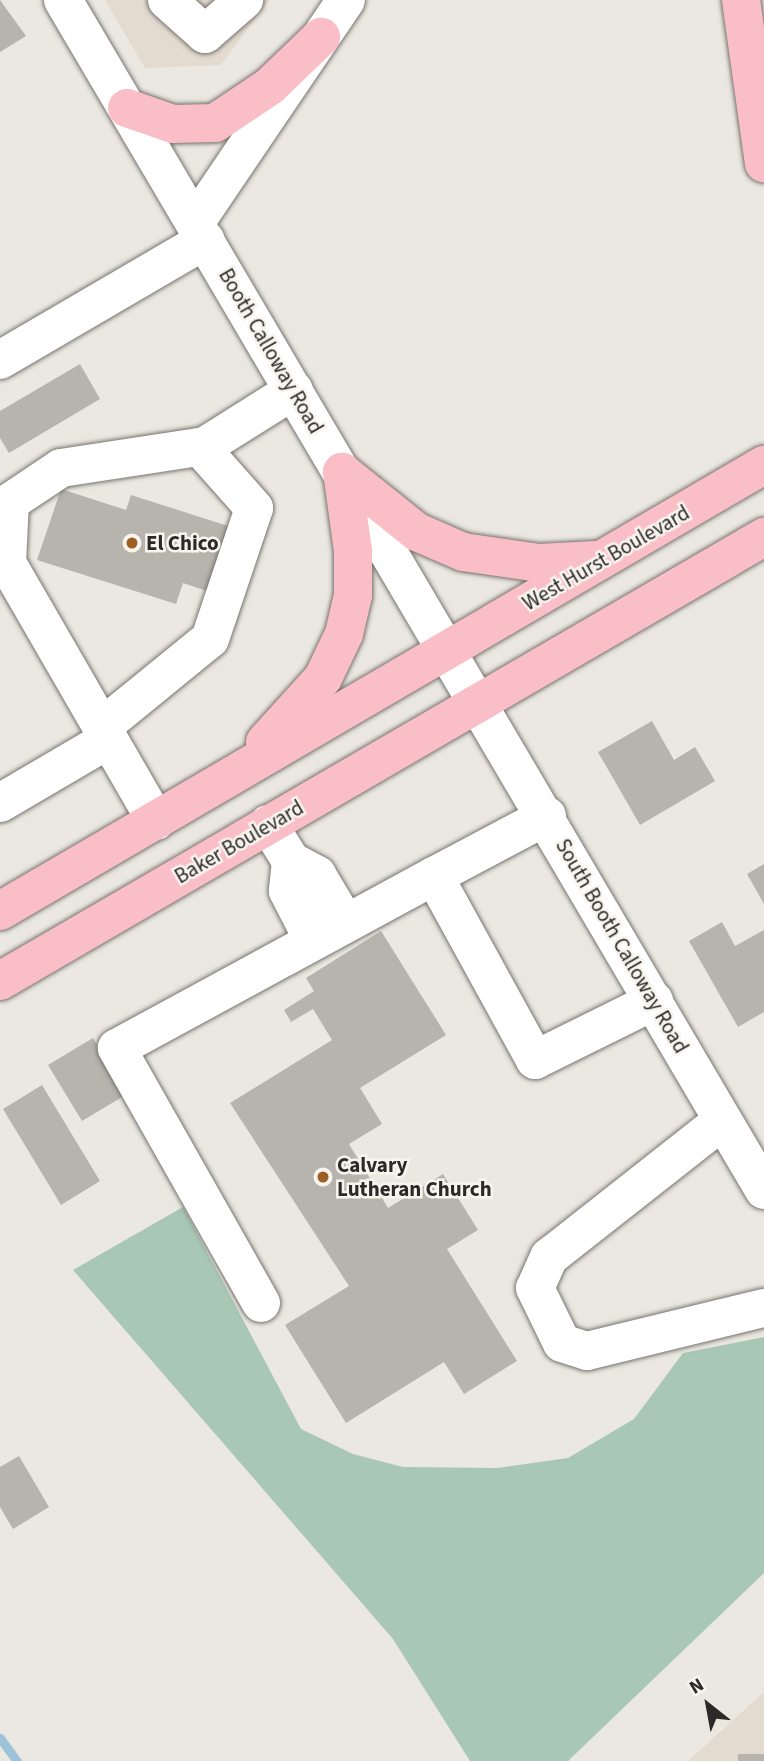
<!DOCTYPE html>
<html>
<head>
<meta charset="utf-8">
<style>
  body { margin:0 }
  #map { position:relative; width:764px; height:1761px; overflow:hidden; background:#ebe7e1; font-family:"Source Sans 3",sans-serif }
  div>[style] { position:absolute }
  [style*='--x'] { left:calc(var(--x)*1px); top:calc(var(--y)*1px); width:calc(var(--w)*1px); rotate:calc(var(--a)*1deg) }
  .built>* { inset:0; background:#e3dbd0 }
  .green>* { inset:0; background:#a8c7b5 }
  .stream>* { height:9px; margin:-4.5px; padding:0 4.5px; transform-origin:4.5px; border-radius:4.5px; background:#9dc3d8 }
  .building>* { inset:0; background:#b7b4ae }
  .roads { filter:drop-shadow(0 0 2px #78746f) drop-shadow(0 0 2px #78746f) }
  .minor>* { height:38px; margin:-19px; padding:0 19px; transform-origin:19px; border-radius:19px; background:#fff }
  .major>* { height:38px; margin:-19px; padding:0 19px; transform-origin:19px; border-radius:19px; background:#fabec6 }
  .dots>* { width:19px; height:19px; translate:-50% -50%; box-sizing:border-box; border:4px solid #f8f4ee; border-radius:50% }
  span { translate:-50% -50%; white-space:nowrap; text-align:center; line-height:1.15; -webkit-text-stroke:5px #f8f4ee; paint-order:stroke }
  .street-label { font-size:21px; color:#2b2a28 }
  .poi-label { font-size:21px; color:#2b2a28; font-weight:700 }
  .left { translate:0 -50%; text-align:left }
  .north { position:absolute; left:673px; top:1670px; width:70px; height:70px; -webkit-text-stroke:5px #f8f4ee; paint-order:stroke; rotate:329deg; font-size:19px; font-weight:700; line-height:28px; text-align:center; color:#2b2a28 }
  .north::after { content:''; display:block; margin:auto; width:24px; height:32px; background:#2b2a28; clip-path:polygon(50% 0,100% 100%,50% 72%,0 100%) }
</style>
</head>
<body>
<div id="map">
  <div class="built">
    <i style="clip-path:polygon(105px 0,269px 0,221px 65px,145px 68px)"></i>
    <i style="clip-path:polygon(764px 1692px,764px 1761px,688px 1761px)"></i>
  </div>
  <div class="green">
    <i style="clip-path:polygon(183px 1207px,301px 1429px,353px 1454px,403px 1467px,497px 1468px,568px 1458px,634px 1419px,683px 1353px,764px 1337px,764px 1573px,568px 1761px,470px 1761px,393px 1639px,73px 1270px)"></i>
  </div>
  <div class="stream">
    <i style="--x:0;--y:1738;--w:29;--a:54"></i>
  </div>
  <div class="building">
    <i style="clip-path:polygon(0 0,26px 36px,0 52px)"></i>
    <i style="clip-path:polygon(80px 364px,100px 399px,9px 453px,0 438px,0 411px)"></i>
    <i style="clip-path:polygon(61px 489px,126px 510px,131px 495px,228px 526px,207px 591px,183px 583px,176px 604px,37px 560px)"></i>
    <i style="clip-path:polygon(652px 721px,674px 760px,695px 747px,715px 781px,640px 825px,598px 752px)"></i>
    <i style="clip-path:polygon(764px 864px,764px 904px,747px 874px)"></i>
    <i style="clip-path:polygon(722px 922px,735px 946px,764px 930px,764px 1012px,738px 1027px,689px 941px)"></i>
    <i style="clip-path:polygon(381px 931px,446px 1035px,360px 1088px,382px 1124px,349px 1144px,388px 1208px,443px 1174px,478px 1230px,447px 1249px,517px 1361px,464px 1394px,444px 1362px,346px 1423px,285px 1325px,349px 1286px,230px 1103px,332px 1040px,313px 1009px,291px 1022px,284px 1010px,314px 991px,306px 978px)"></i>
    <i style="clip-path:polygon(93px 1038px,127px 1094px,82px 1121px,48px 1065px)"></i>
    <i style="clip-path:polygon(42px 1085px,100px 1181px,61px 1205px,3px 1109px)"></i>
    <i style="clip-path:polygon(19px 1456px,49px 1507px,13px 1529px,0 1507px,0 1467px)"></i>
    <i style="clip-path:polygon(738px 1754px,764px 1754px,764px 1761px,738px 1761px)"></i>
  </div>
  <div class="roads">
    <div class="minor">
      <i style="--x:63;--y:0;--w:1381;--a:59.5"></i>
      <i style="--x:167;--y:0;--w:51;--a:41.8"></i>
      <i style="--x:205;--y:34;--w:52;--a:-41.1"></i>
      <i style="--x:195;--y:223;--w:269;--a:-55.9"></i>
      <i style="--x:0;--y:360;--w:238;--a:-30.3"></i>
      <i style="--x:102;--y:727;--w:139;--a:-39.2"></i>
      <i style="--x:210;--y:639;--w:138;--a:-71.4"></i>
      <i style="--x:254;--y:508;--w:81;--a:-131.5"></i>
      <i style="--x:0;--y:803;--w:126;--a:-30.4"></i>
      <i style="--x:547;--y:816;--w:128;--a:152"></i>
      <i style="--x:434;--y:876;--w:210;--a:61.2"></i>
      <i style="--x:535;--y:1060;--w:133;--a:-26.4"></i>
      <i style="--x:156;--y:821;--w:298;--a:-120"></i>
      <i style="--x:7;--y:563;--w:61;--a:-87.2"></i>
      <i style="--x:10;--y:502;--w:61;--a:-33.7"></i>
      <i style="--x:61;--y:468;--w:146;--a:-8.7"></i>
      <i style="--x:205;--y:446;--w:105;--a:-32.2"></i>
      <i style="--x:268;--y:824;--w:44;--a:58.1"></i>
      <i style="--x:291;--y:861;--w:30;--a:28"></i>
      <i style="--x:317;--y:875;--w:55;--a:59.2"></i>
      <i style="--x:291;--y:861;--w:30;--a:96"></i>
      <i style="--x:288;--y:891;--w:53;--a:62.9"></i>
      <i style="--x:722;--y:1121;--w:220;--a:141.8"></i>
      <i style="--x:549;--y:1257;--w:34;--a:114"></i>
      <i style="--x:535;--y:1288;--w:61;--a:63.9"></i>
      <i style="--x:562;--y:1343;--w:26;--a:18"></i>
      <i style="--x:587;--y:1351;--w:182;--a:-13.7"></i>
      <i style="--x:261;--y:1303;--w:293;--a:-119.5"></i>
      <i style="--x:117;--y:1048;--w:361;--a:-28.5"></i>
    </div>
    <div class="major">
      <i style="--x:741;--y:0;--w:165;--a:82"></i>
      <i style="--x:127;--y:108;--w:49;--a:19.2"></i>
      <i style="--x:173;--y:124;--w:42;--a:-1.4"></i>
      <i style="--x:215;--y:123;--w:66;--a:-33.9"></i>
      <i style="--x:270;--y:86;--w:71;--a:-43.9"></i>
      <i style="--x:342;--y:472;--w:96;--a:38.7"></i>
      <i style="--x:417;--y:532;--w:50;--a:23.5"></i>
      <i style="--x:463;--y:552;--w:77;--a:8.2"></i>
      <i style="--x:539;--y:563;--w:57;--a:-3"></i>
      <i style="--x:265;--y:742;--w:86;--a:-47.8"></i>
      <i style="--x:323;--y:678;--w:49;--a:-64.5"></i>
      <i style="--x:344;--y:634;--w:39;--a:-77"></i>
      <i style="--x:353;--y:596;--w:45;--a:-90"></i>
      <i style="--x:353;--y:551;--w:80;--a:-97.9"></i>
      <i style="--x:0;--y:911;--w:885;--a:-30.28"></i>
      <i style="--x:0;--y:981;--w:884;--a:-30.16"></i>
    </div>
  </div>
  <div class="dots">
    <i style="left:132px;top:543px;background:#9d6023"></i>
    <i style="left:323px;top:1177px;background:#9d6023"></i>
  </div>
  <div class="street-label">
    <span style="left:271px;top:351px;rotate:60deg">Booth Calloway Road</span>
    <span style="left:606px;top:558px;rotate:-30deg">West Hurst Boulevard</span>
    <span style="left:239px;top:842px;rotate:-30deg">Baker Boulevard</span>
    <span style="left:622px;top:946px;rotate:60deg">South Booth Calloway Road</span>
  </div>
  <div class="poi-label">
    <span class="left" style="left:146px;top:543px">El Chico</span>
    <span class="left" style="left:337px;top:1177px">Calvary<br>Lutheran Church</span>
  </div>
  <div class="north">N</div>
</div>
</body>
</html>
